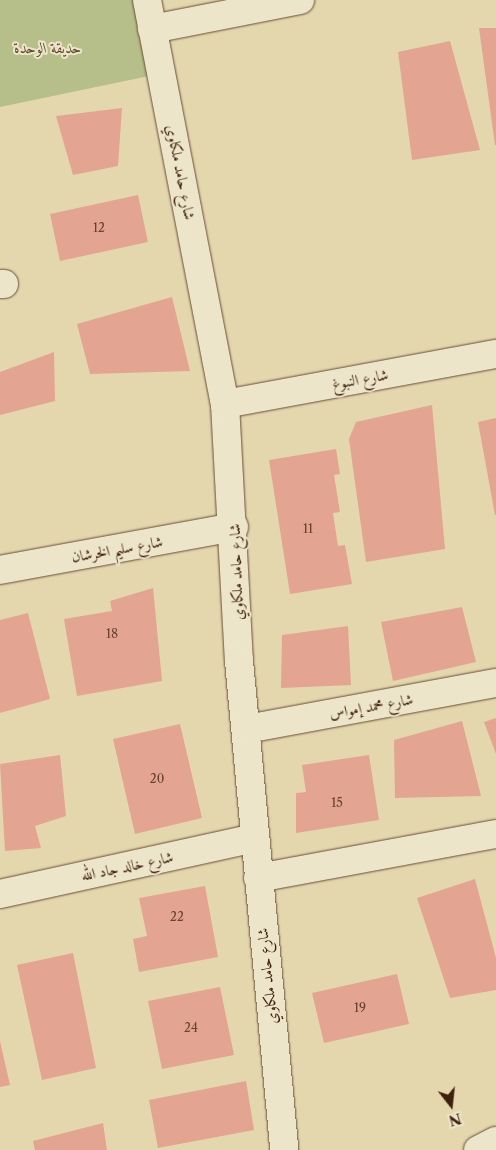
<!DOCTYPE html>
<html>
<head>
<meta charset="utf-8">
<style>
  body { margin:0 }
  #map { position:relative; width:496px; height:1150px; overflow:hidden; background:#e4d7ae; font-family:"Libre Caslon Text",Amiri,serif }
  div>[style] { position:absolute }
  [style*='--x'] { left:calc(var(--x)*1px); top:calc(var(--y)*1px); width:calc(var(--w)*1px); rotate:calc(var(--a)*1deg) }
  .green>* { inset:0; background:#b6be89 }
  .building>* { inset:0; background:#e4a492 }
  .roads { filter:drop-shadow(0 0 1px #684e34) drop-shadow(0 0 1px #684e34) }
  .minor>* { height:28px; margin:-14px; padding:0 14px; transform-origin:14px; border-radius:14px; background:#ede5ca }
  span { translate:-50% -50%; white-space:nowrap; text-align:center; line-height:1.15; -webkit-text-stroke:4px #ede5ca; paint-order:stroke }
  .number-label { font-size:12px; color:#68422e }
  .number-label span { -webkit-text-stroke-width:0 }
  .park-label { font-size:15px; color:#5c482b; font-style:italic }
  .street-label { font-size:15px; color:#3e210c }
  .north { position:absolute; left:426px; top:1080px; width:50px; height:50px; -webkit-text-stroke:4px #ede5ca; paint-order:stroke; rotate:164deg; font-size:14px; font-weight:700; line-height:20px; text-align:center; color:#3e210c }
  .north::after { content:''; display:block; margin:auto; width:18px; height:22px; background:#3e210c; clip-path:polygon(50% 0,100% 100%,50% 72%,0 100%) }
</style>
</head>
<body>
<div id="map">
  <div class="green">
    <i style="clip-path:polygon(0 0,134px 0,149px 76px,0 107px)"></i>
  </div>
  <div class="building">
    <i style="clip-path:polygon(479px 28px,496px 28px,496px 145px,495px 145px)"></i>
    <i style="clip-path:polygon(450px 41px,480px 150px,412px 160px,398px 52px)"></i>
    <i style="clip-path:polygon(122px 108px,118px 166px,73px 175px,56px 116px)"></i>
    <i style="clip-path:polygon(138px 195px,148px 242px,60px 261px,50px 214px)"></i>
    <i style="clip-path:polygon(172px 297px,190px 371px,90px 374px,77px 324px)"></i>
    <i style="clip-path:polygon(54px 352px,55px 401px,0 415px,0 372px)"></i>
    <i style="clip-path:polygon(432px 405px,445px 549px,366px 562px,349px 439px,356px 422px)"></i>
    <i style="clip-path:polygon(496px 418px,496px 515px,495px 515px,478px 422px)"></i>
    <i style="clip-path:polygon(336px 449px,340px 474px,334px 475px,340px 512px,333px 513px,338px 546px,345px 545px,352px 584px,290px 594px,269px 460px)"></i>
    <i style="clip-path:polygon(153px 588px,162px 681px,77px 696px,64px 619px,112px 611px,110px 601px)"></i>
    <i style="clip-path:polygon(462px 607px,476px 662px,393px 681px,381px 622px)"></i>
    <i style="clip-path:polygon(28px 613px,50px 699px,0 713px,0 620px)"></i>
    <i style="clip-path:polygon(348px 626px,351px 685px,281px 688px,282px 635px)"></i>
    <i style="clip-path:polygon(496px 718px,496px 754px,484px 722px)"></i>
    <i style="clip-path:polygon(462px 721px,481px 796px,395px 798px,394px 740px)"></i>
    <i style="clip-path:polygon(180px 724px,202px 818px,135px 834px,113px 739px)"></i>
    <i style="clip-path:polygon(60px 755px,66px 816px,35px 826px,41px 848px,5px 851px,0 764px)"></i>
    <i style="clip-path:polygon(369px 755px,379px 820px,296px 833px,296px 793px,306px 792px,302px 765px)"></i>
    <i style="clip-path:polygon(475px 879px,496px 958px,496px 990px,450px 998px,417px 898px)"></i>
    <i style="clip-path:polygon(205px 886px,218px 957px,139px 972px,133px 939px,147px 936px,139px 898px)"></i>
    <i style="clip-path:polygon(73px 953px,96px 1068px,42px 1080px,17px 965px)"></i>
    <i style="clip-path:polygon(397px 974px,409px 1024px,324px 1043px,312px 993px)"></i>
    <i style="clip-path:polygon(220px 987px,234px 1055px,162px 1069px,148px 1001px)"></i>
    <i style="clip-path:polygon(0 1041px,10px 1085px,0 1087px)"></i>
    <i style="clip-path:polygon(246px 1081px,254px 1130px,158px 1148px,149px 1100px)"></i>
    <i style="clip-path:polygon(103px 1123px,107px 1150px,35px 1150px,33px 1141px)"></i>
  </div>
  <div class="roads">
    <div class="minor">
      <i style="--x:147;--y:0;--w:411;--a:79.1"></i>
      <i style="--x:225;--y:404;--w:257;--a:86.9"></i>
      <i style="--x:239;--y:661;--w:491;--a:84.7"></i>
      <i style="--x:152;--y:29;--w:151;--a:-11.1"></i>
      <i style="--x:0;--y:284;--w:4;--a:0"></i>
      <i style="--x:225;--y:404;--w:276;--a:-10.5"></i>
      <i style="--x:0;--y:570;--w:238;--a:-10.4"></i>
      <i style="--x:247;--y:729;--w:253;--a:-10.5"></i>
      <i style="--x:258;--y:878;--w:242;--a:-10.5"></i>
      <i style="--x:0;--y:894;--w:261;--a:-12.4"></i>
      <i style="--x:478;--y:1150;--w:20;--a:-27"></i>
    </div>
  </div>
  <div class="number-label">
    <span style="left:99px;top:228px">12</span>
    <span style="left:308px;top:529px">11</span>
    <span style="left:112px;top:634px">18</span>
    <span style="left:157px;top:779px">20</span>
    <span style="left:337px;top:803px">15</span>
    <span style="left:177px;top:917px">22</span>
    <span style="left:360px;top:1008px">19</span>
    <span style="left:191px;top:1028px">24</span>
  </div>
  <div class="park-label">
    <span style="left:48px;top:48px">حديقة الوحدة</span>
  </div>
  <div class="street-label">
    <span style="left:181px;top:172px;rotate:79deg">شارع حامد ملكاوي</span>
    <span style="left:360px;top:379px;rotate:-10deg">شارع النبوغ</span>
    <span style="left:117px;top:549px;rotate:-10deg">شارع سليم الخرشان</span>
    <span style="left:236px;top:572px;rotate:-92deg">شارع حامد ملكاوي</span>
    <span style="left:371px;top:706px;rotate:-10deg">شارع محمد إمواس</span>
    <span style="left:127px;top:866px;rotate:-12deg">شارع خالد جاد الله</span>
    <span style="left:267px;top:976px;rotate:-96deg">شارع حامد ملكاوي</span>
  </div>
  <div class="north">N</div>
</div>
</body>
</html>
